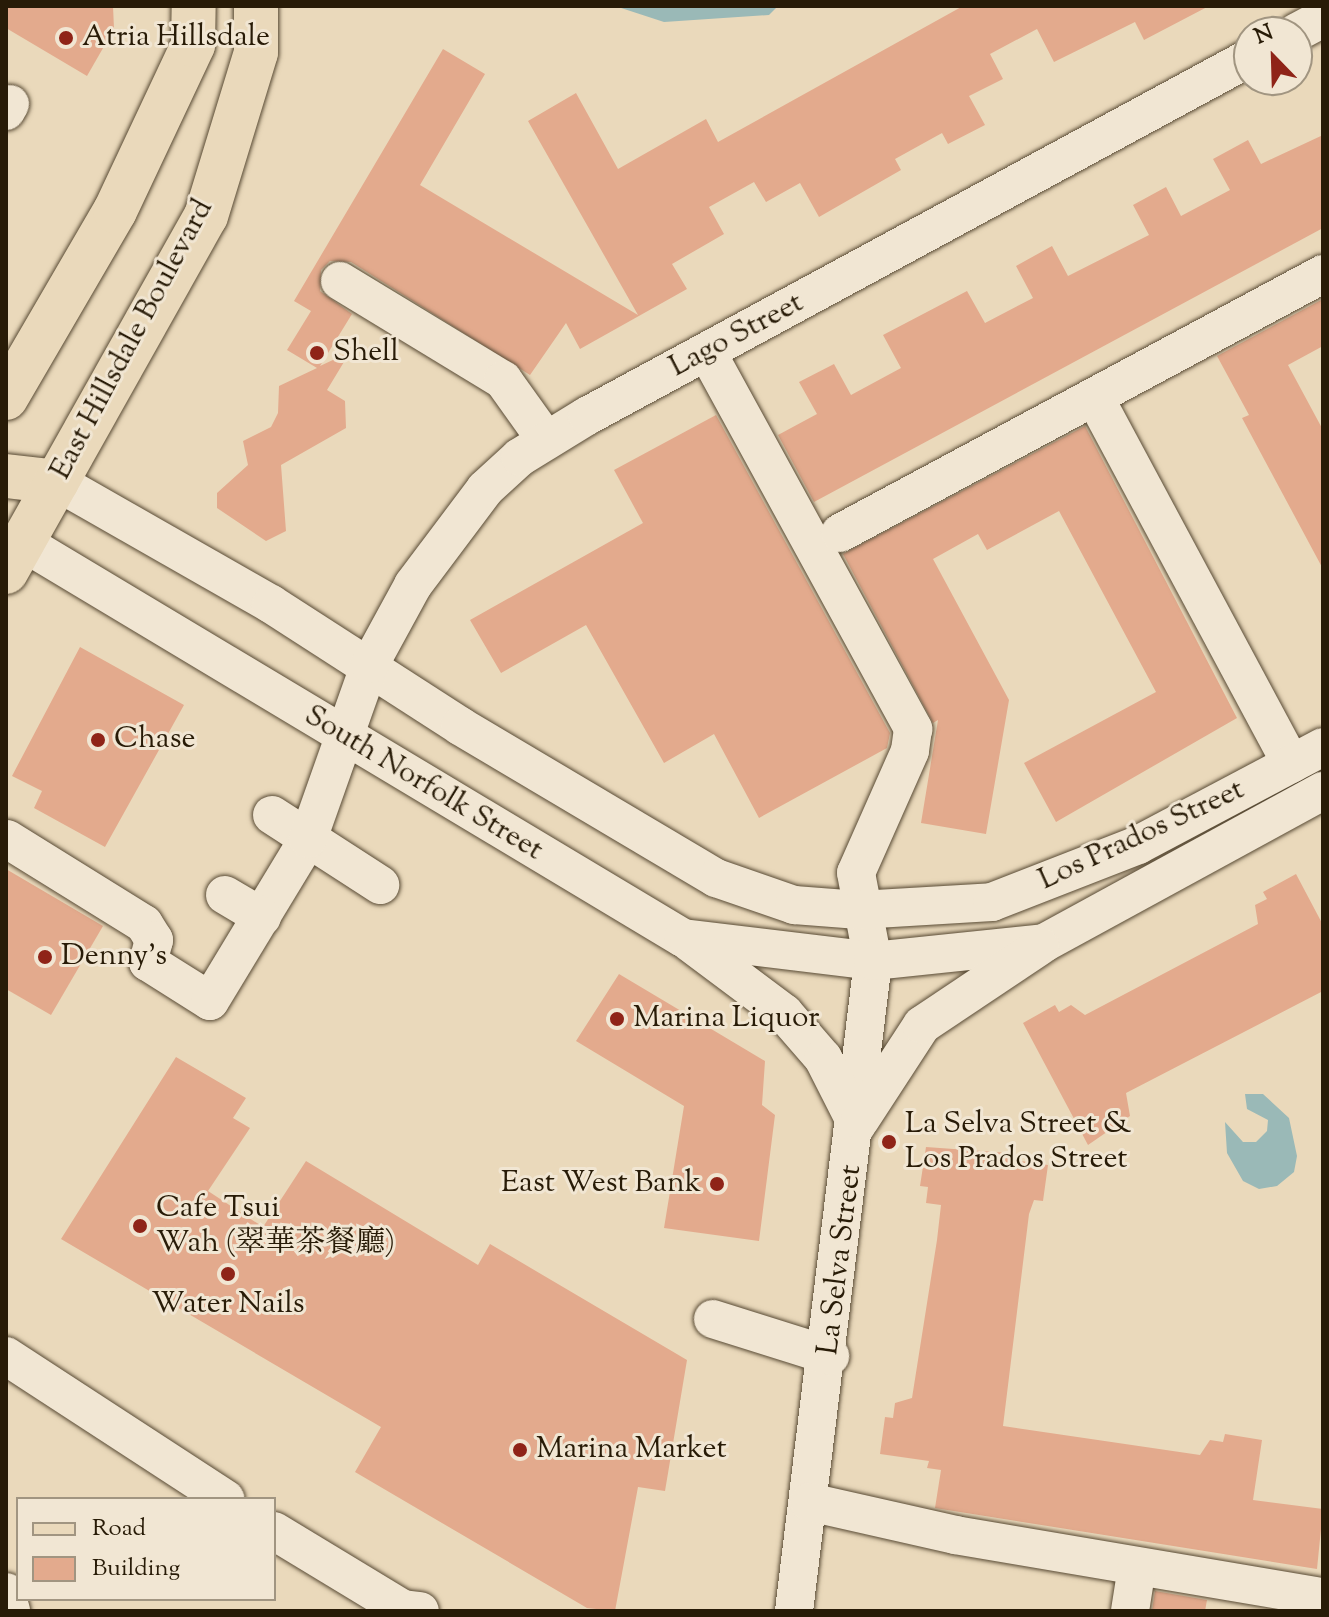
<!DOCTYPE html>
<html>
<head>
<meta charset="utf-8">
<style>
  body { margin:0 }
  #map { position:relative; width:1329px; height:1617px; overflow:hidden; background:#ead9bb; font-family:"Sorts Mill Goudy","Noto Serif SC",serif }
  div>[style] { position:absolute }
  [style*='--x'] { left:calc(var(--x)*1px); top:calc(var(--y)*1px); width:calc(var(--w)*1px); rotate:calc(var(--a)*1deg) }
  .water>* { inset:0; background:#9ab9b7 }
  .building>* { inset:0; background:#e3aa8d }
  .roads { filter:drop-shadow(0 0 2px #584a34) drop-shadow(0 0 2px #584a34) }
  .minor>* { height:38px; margin:-19px; padding:0 19px; transform-origin:19px; border-radius:19px; background:#f1e6d3 }
  .major>* { height:44px; margin:-22px; padding:0 22px; transform-origin:22px; border-radius:22px; background:#ead9bb }
  .dots>* { width:22px; height:22px; translate:-50% -50%; box-sizing:border-box; border:4px solid #f1e6d3; border-radius:50% }
  span { translate:-50% -50%; white-space:nowrap; text-align:center; line-height:1.15; -webkit-text-stroke:6px #f1e6d3; paint-order:stroke }
  .poi-label { font-size:30px; color:#281b07 }
  .left { translate:0 -50%; text-align:left }
  .right { translate:-100% -50%; text-align:right }
  .street-label { font-size:30px; color:#281b07 }
  .frame { position:absolute; inset:0; border:8px solid #281b07; pointer-events:none }
  .legend { position:absolute; left:16px; top:1497px; width:260px; height:104px; box-sizing:border-box; background:#f1e6d3; border:2px solid #a19581; margin:0; padding:10px 14px; list-style:none; font-size:24px; color:#281b07 }
  .legend li { display:flex; align-items:center; gap:16px; height:40px }
  .legend b { width:40px; border:2px solid #a19581 }
  .north { position:absolute; left:1233px; top:16px; width:80px; height:80px; box-sizing:border-box; background:#f1e6d3; border:2px solid #a19581; border-radius:50%; rotate:337deg; font-size:22px; font-weight:700; line-height:32px; text-align:center; color:#281b07 }
  .north::after { content:''; display:block; margin:auto; width:28px; height:36px; background:#8f2418; clip-path:polygon(50% 0,100% 100%,50% 72%,0 100%) }
</style>
</head>
<body>
<div id="map">
  <div class="water">
    <i style="clip-path:polygon(615px 6px,778px 6px,769px 15px,664px 22px)"></i>
    <i style="clip-path:polygon(1245px 1094px,1263px 1094px,1289px 1118px,1297px 1156px,1294px 1172px,1277px 1186px,1259px 1189px,1243px 1181px,1227px 1153px,1225px 1122px,1243px 1142px,1256px 1142px,1267px 1131px,1268px 1120px,1247px 1109px)"></i>
  </div>
  <div class="building">
    <i style="clip-path:polygon(6px 6px,113px 6px,114px 29px,87px 76px,6px 28px)"></i>
    <i style="clip-path:polygon(963px 6px,1209px 6px,1144px 40px,1135px 22px,1054px 62px,1037px 29px,990px 54px,1003px 79px,969px 96px,985px 125px,948px 144px,942px 133px,895px 159px,901px 170px,819px 217px,800px 183px,766px 202px,754px 182px,709px 207px,724px 234px,672px 264px,687px 289px,580px 349px,566px 323px,530px 375px,351px 262px,330px 261px,321px 270px,320px 291px,352px 314px,320px 366px,350px 352px,327px 390px,345px 401px,346px 428px,281px 465px,286px 531px,266px 541px,217px 508px,217px 493px,248px 465px,243px 441px,271px 427px,278px 413px,279px 386px,317px 368px,287px 350px,311px 311px,294px 301px,443px 49px,485px 74px,420px 185px,638px 315px,528px 121px,576px 93px,618px 169px,706px 119px,718px 142px)"></i>
    <i style="clip-path:polygon(1323px 135px,1323px 228px,814px 502px,778px 435px,817px 414px,799px 382px,834px 364px,851px 395px,901px 368px,883px 335px,967px 291px,985px 323px,1033px 298px,1016px 266px,1052px 246px,1068px 276px,1149px 235px,1133px 205px,1166px 187px,1181px 216px,1230px 190px,1213px 159px,1248px 140px,1261px 164px)"></i>
    <i style="clip-path:polygon(1323px 299px,1323px 346px,1288px 365px,1323px 430px,1323px 569px,1242px 418px,1249px 415px,1217px 356px)"></i>
    <i style="clip-path:polygon(716px 415px,890px 733px,887px 748px,759px 818px,714px 734px,664px 763px,586px 625px,501px 673px,470px 620px,643px 523px,614px 470px)"></i>
    <i style="clip-path:polygon(1085px 426px,1237px 718px,1056px 822px,1024px 763px,1156px 692px,1059px 511px,987px 550px,978px 534px,933px 559px,1009px 700px,986px 834px,921px 823px,938px 720px,933px 723px,843px 554px)"></i>
    <i style="clip-path:polygon(80px 647px,184px 705px,105px 847px,34px 808px,42px 791px,12px 776px)"></i>
    <i style="clip-path:polygon(6px 869px,103px 926px,51px 1015px,6px 989px)"></i>
    <i style="clip-path:polygon(1296px 874px,1323px 925px,1323px 991px,1126px 1093px,1130px 1116px,1088px 1145px,1023px 1023px,1055px 1005px,1059px 1012px,1071px 1005px,1085px 1015px,1258px 924px,1255px 905px,1267px 899px,1263px 892px)"></i>
    <i style="clip-path:polygon(619px 974px,765px 1061px,762px 1105px,775px 1115px,759px 1241px,664px 1228px,684px 1106px,576px 1041px)"></i>
    <i style="clip-path:polygon(176px 1057px,246px 1098px,233px 1118px,250px 1128px,208px 1191px,263px 1227px,306px 1161px,478px 1265px,490px 1244px,687px 1360px,665px 1491px,638px 1487px,615px 1611px,587px 1608px,355px 1472px,381px 1427px,61px 1239px)"></i>
    <i style="clip-path:polygon(926px 1147px,1009px 1153px,1008px 1159px,1048px 1165px,1043px 1201px,1034px 1200px,1029px 1214px,1003px 1426px,1200px 1455px,1210px 1440px,1223px 1442px,1225px 1434px,1262px 1440px,1253px 1500px,1323px 1509px,1317px 1569px,935px 1508px,941px 1470px,927px 1468px,929px 1461px,880px 1454px,885px 1417px,893px 1418px,895px 1403px,912px 1398px,937px 1240px,941px 1205px,926px 1203px,928px 1187px,920px 1186px)"></i>
    <i style="clip-path:polygon(1155px 1591px,1207px 1600px,1205px 1611px,1152px 1611px)"></i>
  </div>
  <div class="roads">
    <div class="minor">
      <i style="--x:1297;--y:32;--w:30;--a:-28"></i>
      <i style="--x:6;--y:111;--w:8;--a:-60"></i>
      <i style="--x:340;--y:281;--w:191;--a:31.3"></i>
      <i style="--x:503;--y:380;--w:74;--a:54.4"></i>
      <i style="--x:707;--y:352;--w:430;--a:61.3"></i>
      <i style="--x:913;--y:729;--w:22;--a:98"></i>
      <i style="--x:910;--y:751;--w:133;--a:113.9"></i>
      <i style="--x:856;--y:873;--w:90;--a:79.1"></i>
      <i style="--x:873;--y:961;--w:655;--a:96.93"></i>
      <i style="--x:1095;--y:398;--w:415;--a:61.8"></i>
      <i style="--x:57;--y:482;--w:246;--a:29.7"></i>
      <i style="--x:271;--y:604;--w:225;--a:32.8"></i>
      <i style="--x:460;--y:726;--w:298;--a:30.7"></i>
      <i style="--x:716;--y:878;--w:83;--a:19.1"></i>
      <i style="--x:794;--y:905;--w:65;--a:4.4"></i>
      <i style="--x:859;--y:910;--w:133;--a:-3.4"></i>
      <i style="--x:992;--y:902;--w:157;--a:-21.3"></i>
      <i style="--x:1138;--y:845;--w:209;--a:-27.9"></i>
      <i style="--x:840;--y:533;--w:548;--a:-28.2"></i>
      <i style="--x:24;--y:543;--w:768;--a:30.94"></i>
      <i style="--x:683;--y:938;--w:191;--a:6.9"></i>
      <i style="--x:873;--y:961;--w:172;--a:-6"></i>
      <i style="--x:1044;--y:943;--w:318;--a:-28.6"></i>
      <i style="--x:272;--y:815;--w:129;--a:32.9"></i>
      <i style="--x:7;--y:839;--w:161;--a:31.8"></i>
      <i style="--x:144;--y:924;--w:19;--a:58"></i>
      <i style="--x:154;--y:940;--w:23;--a:105"></i>
      <i style="--x:148;--y:962;--w:73;--a:32.2"></i>
      <i style="--x:210;--y:1001;--w:189;--a:-58.8"></i>
      <i style="--x:308;--y:839;--w:186;--a:-70.5"></i>
      <i style="--x:370;--y:664;--w:90;--a:-61.4"></i>
      <i style="--x:413;--y:585;--w:120;--a:-53.1"></i>
      <i style="--x:485;--y:489;--w:47;--a:-42.4"></i>
      <i style="--x:520;--y:457;--w:79;--a:-31.5"></i>
      <i style="--x:587;--y:416;--w:753;--a:-28.4"></i>
      <i style="--x:225;--y:895;--w:43;--a:30.7"></i>
      <i style="--x:689;--y:942;--w:119;--a:36.8"></i>
      <i style="--x:784;--y:1013;--w:60;--a:49.1"></i>
      <i style="--x:823;--y:1058;--w:75;--a:63.1"></i>
      <i style="--x:860;--y:1120;--w:113;--a:-56.9"></i>
      <i style="--x:922;--y:1025;--w:142;--a:-33.8"></i>
      <i style="--x:713;--y:1319;--w:123;--a:17.5"></i>
      <i style="--x:6;--y:1356;--w:262;--a:33.1"></i>
      <i style="--x:809;--y:1502;--w:150;--a:12.7"></i>
      <i style="--x:955;--y:1535;--w:373;--a:9.6"></i>
      <i style="--x:274;--y:1531;--w:151;--a:31.2"></i>
      <i style="--x:403;--y:1609;--w:17;--a:7"></i>
      <i style="--x:6;--y:1592;--w:20;--a:75"></i>
      <i style="--x:1130;--y:1611;--w:45;--a:-81"></i>
    </div>
    <div class="major">
      <i style="--x:6;--y:398;--w:216;--a:-59.8"></i>
      <i style="--x:115;--y:211;--w:183;--a:-64.8"></i>
      <i style="--x:193;--y:45;--w:39;--a:-89"></i>
      <i style="--x:6;--y:476;--w:51;--a:6.7"></i>
      <i style="--x:6;--y:572;--w:408;--a:-60.7"></i>
      <i style="--x:206;--y:216;--w:171;--a:-73"></i>
      <i style="--x:256;--y:52;--w:46;--a:-90"></i>
    </div>
  </div>
  <div class="dots">
    <i style="left:66px;top:38px;background:#8f2418"></i>
    <i style="left:317px;top:353px;background:#8f2418"></i>
    <i style="left:98px;top:740px;background:#8f2418"></i>
    <i style="left:45px;top:957px;background:#8f2418"></i>
    <i style="left:617px;top:1019px;background:#8f2418"></i>
    <i style="left:889px;top:1142px;background:#8f2418"></i>
    <i style="left:717px;top:1184px;background:#8f2418"></i>
    <i style="left:140px;top:1226px;background:#8f2418"></i>
    <i style="left:228px;top:1274px;background:#8f2418"></i>
    <i style="left:520px;top:1450px;background:#8f2418"></i>
  </div>
  <div class="poi-label">
    <span class="left" style="left:82px;top:38px">Atria Hillsdale</span>
    <span class="left" style="left:333px;top:353px">Shell</span>
    <span class="left" style="left:114px;top:740px">Chase</span>
    <span class="left" style="left:61px;top:957px">Denny's</span>
    <span class="left" style="left:633px;top:1019px">Marina Liquor</span>
    <span class="left" style="left:905px;top:1142px">La Selva Street &amp;<br>Los Prados Street</span>
    <span class="right" style="left:701px;top:1184px">East West Bank</span>
    <span class="left" style="left:156px;top:1226px">Cafe Tsui<br>Wah (翠華茶餐廳)</span>
    <span style="left:228px;top:1305px">Water Nails</span>
    <span class="left" style="left:536px;top:1450px">Marina Market</span>
  </div>
  <div class="street-label">
    <span style="left:737px;top:336px;rotate:-28deg">Lago Street</span>
    <span style="left:133px;top:340px;rotate:-62deg">East Hillsdale Boulevard</span>
    <span style="left:423px;top:784px;rotate:31deg">South Norfolk Street</span>
    <span style="left:1142px;top:836px;rotate:-25deg">Los Prados Street</span>
    <span style="left:841px;top:1260px;rotate:-83deg">La Selva Street</span>
  </div>
  <div class="frame"></div>
  <ul class="legend">
  <li><b style="height:10px;background:#ead9bb"></b>Road</li>
  <li><b style="height:22px;background:#e3aa8d"></b>Building</li>
  </ul>
  <div class="north">N</div>
</div>
</body>
</html>
